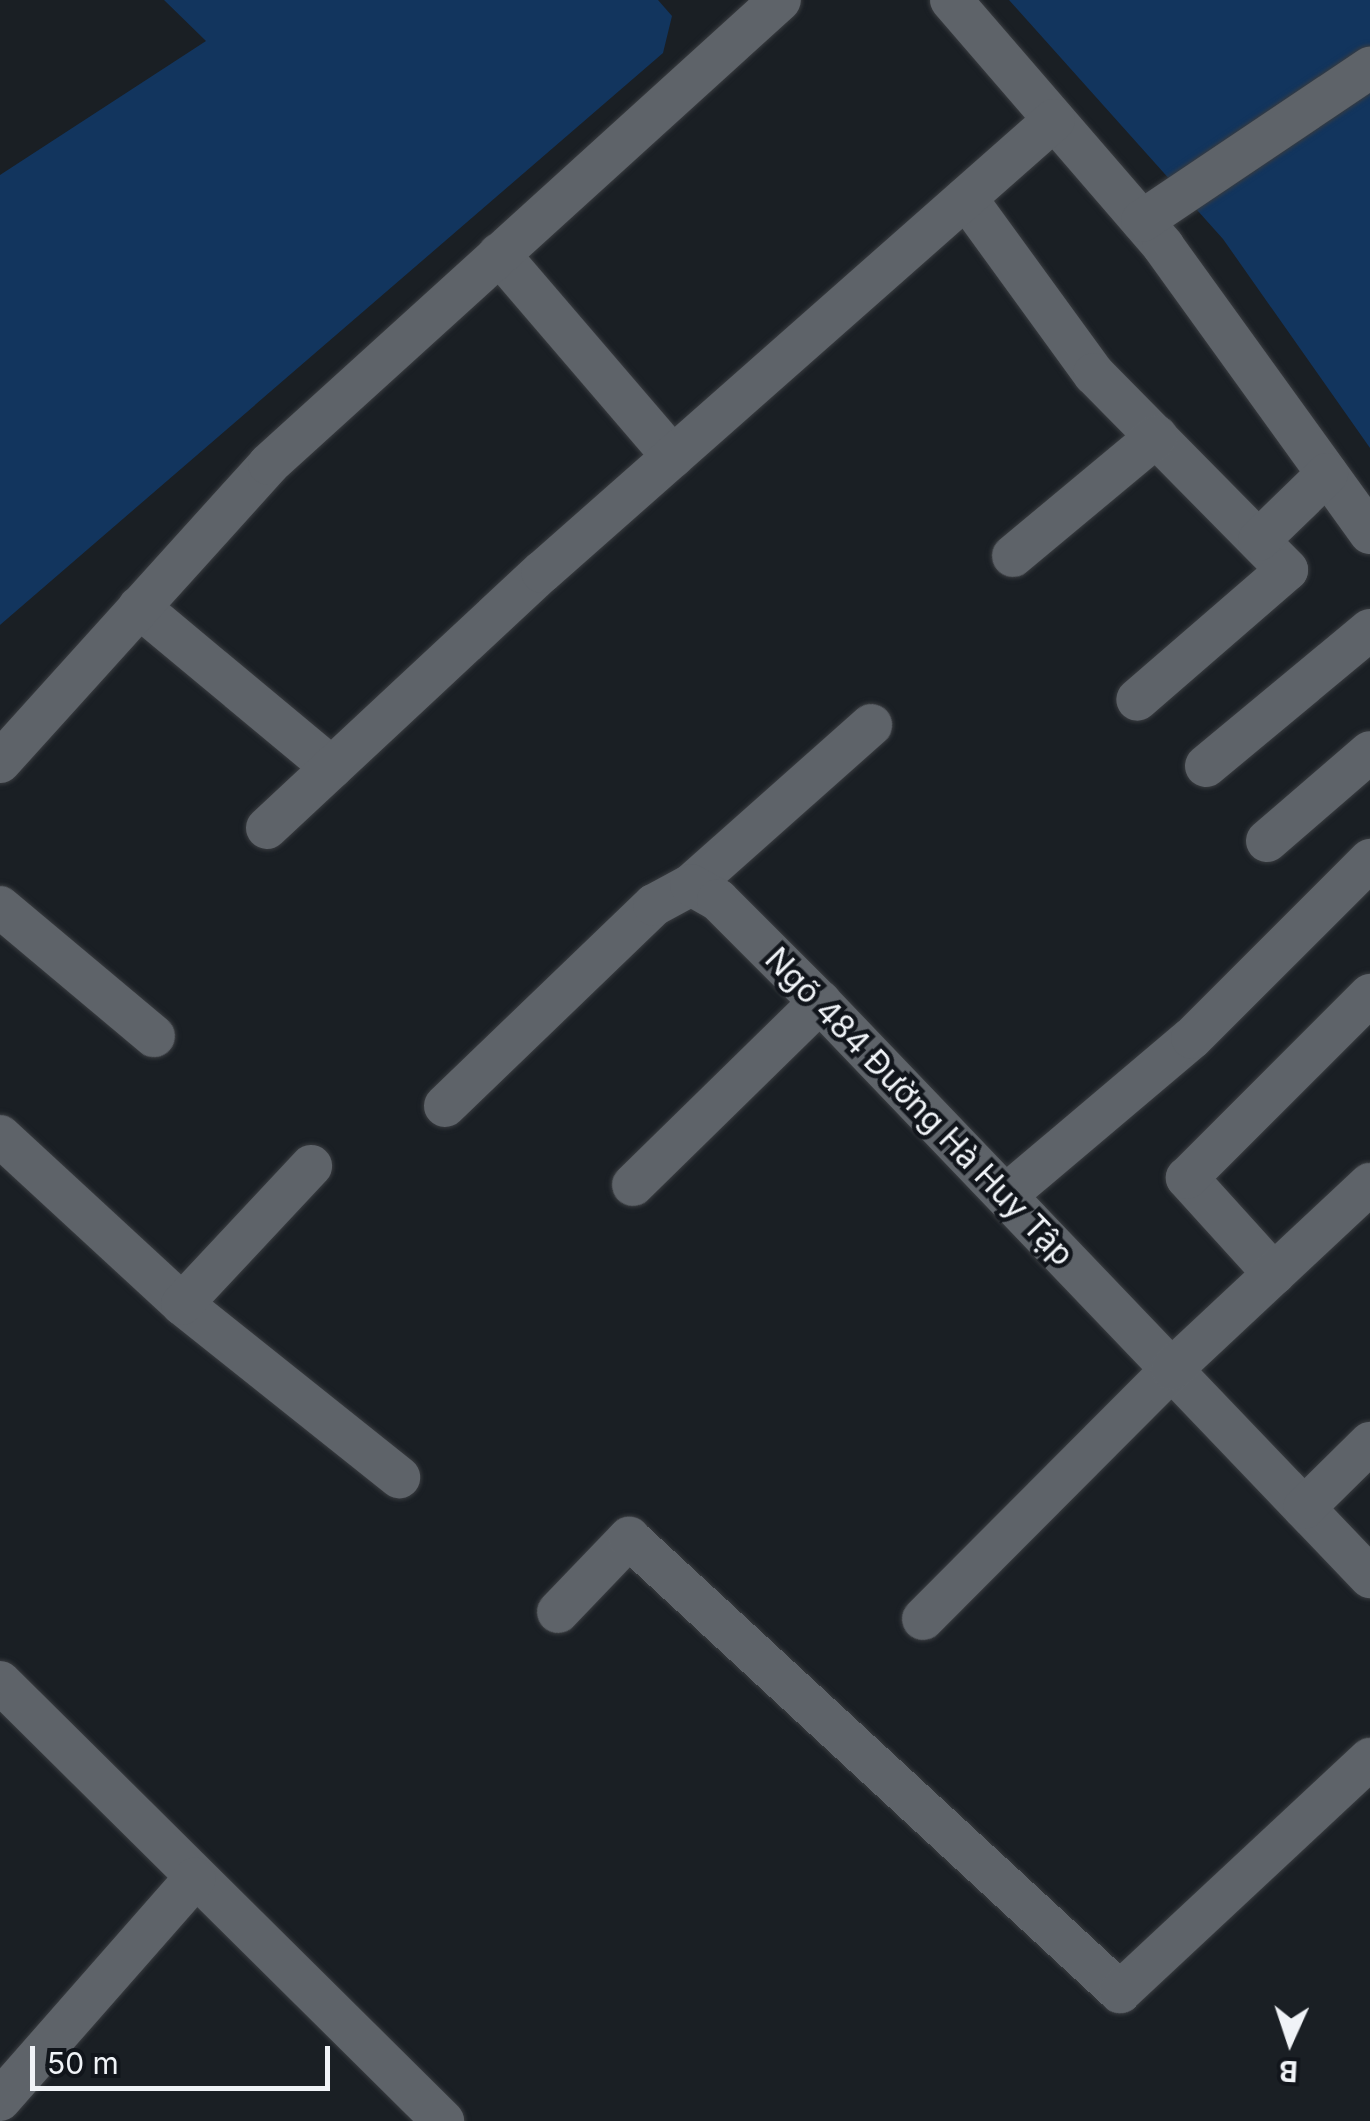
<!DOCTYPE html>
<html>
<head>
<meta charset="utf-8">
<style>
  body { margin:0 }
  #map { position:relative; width:1370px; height:2121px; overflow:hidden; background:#1a1f24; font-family:Inter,sans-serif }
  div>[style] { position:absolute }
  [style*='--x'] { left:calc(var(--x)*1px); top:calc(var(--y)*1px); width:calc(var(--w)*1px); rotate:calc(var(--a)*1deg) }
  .green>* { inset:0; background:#12355e }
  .roads { filter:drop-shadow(0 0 2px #393c40) drop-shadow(0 0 2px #393c40) }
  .minor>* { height:42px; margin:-21px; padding:0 21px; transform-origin:21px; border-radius:21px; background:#5e6369 }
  span { translate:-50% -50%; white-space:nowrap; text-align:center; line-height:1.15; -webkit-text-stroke:9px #11151b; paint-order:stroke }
  .street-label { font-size:32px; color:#f0f3f7 }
  .north { position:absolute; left:1240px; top:1991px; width:100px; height:100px; -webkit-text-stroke:8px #11151b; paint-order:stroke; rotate:183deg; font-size:28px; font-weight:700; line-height:40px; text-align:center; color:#f0f3f7 }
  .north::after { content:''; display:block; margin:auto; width:35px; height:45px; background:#f0f3f7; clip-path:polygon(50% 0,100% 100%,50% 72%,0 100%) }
  .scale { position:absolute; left:30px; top:2046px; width:300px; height:45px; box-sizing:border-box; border:5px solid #f0f3f7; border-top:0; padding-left:12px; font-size:30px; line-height:35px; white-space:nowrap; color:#f0f3f7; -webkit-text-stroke:8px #11151b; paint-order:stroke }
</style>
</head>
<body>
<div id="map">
  <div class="green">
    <i style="clip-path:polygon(164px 0,658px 0,672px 16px,663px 53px,0 625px,0 175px,206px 41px)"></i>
    <i style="clip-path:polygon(1009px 0,1370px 0,1370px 448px,1223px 239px)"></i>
  </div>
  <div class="roads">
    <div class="minor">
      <i style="--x:951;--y:0;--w:325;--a:49.2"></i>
      <i style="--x:1163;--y:246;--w:354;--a:54.2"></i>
      <i style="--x:966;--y:198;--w:218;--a:54"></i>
      <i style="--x:1094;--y:374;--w:275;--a:45.4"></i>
      <i style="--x:1287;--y:570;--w:198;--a:139.1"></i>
      <i style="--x:1142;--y:221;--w:275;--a:-33.9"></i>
      <i style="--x:499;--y:254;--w:267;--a:49.4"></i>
      <i style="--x:1259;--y:540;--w:95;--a:-44.1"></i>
      <i style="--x:1013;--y:556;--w:187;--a:-39.8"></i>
      <i style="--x:139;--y:607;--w:251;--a:39.8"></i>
      <i style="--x:0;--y:762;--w:401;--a:-47.9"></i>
      <i style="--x:269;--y:464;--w:690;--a:-42.24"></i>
      <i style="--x:1206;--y:766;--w:213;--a:-39.7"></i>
      <i style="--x:267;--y:828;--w:376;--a:-43"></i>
      <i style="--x:542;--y:572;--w:683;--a:-41.44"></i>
      <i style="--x:1267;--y:841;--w:136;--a:-40.8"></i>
      <i style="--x:691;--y:885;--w:241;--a:-41.6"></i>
      <i style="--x:0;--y:907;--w:201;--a:40"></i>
      <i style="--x:445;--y:1106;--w:290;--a:-43.9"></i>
      <i style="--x:654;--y:905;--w:42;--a:-28.4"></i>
      <i style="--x:691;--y:885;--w:31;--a:29"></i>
      <i style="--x:718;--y:900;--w:144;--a:45"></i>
      <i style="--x:820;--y:1002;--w:796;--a:46.27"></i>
      <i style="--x:0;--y:1136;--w:248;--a:42.7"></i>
      <i style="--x:182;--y:1304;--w:278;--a:38.6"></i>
      <i style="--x:633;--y:1185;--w:262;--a:-44.4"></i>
      <i style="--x:1006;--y:1195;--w:243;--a:-40.2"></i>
      <i style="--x:1192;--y:1038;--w:252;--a:-45"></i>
      <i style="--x:1274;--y:1274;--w:130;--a:-132.2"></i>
      <i style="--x:1187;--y:1178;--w:259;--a:-45"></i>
      <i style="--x:182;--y:1304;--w:189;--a:-46.9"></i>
      <i style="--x:1304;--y:1508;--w:93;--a:-44.6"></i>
      <i style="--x:558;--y:1612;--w:103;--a:-46.2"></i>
      <i style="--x:629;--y:1538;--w:669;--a:42.76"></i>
      <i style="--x:1120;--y:1992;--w:342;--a:-43"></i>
      <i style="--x:923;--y:1619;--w:353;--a:-45.1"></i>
      <i style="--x:1172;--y:1369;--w:271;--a:-43.1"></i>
      <i style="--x:0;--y:1682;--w:624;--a:44.74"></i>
      <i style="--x:0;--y:2100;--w:295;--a:-48.7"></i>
    </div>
  </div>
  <div class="street-label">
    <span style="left:919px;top:1107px;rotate:46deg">Ngõ 484 Đường Hà Huy Tập</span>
  </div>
  <div class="north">B</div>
  <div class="scale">50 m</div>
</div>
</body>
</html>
